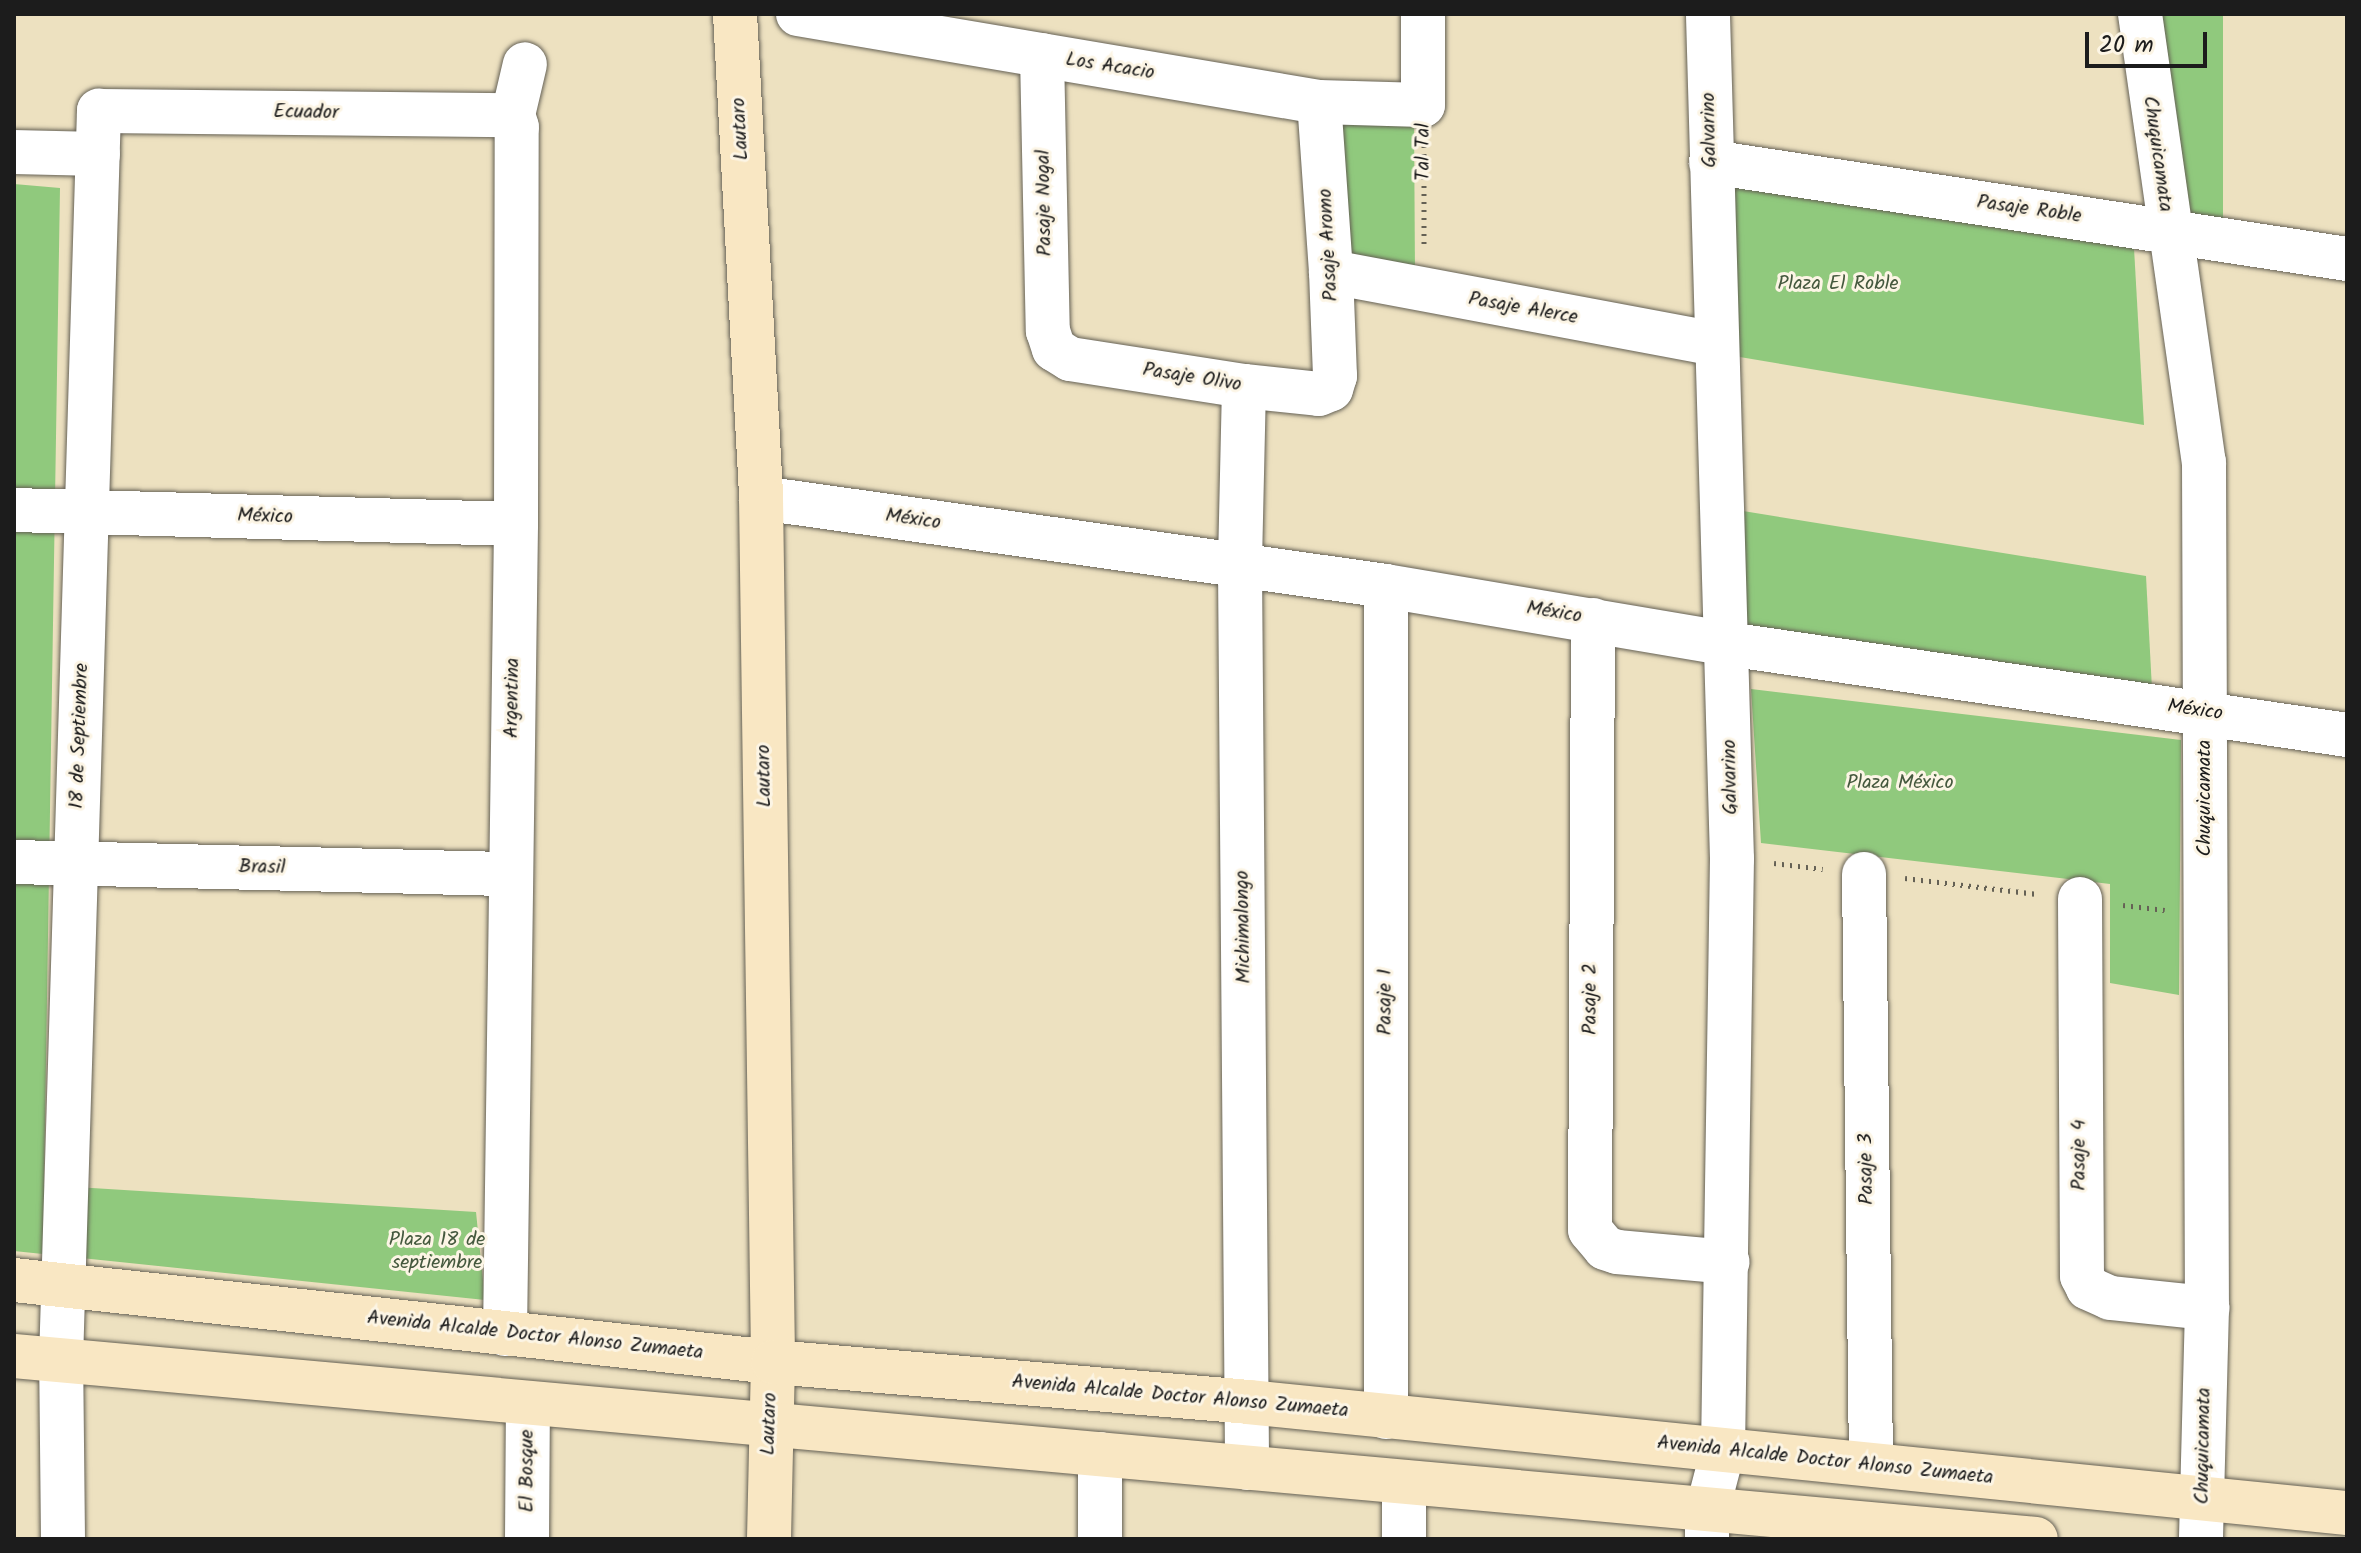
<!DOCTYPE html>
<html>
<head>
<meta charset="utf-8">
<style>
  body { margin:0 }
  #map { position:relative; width:2361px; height:1553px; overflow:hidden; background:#ede1c0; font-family:Kalam,sans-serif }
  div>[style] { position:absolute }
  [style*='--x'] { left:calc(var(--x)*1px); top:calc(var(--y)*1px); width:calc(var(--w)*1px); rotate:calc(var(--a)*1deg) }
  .green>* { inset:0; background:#90c97d }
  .path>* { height:5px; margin-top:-2.5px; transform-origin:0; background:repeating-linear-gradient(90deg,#656155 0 2px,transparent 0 8px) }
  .roads { filter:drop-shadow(0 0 2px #656155) drop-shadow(0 0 2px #656155) }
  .street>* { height:44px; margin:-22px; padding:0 22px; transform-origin:22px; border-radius:22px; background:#fff }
  .secondary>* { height:44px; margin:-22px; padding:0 22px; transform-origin:22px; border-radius:22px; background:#f9e7c3 }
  span { translate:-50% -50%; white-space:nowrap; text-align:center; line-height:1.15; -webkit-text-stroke:6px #fcf5e5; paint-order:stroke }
  .street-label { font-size:20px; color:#1c1c1c }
  .park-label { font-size:20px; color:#45593e }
  .frame { position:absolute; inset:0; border:16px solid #1c1c1c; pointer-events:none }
  .scale { position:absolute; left:2085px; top:32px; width:122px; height:36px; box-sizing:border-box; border:4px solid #1c1c1c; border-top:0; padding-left:10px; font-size:24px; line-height:28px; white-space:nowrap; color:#1c1c1c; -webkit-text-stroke:6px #fcf5e5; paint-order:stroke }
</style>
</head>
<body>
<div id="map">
  <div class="green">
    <i style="clip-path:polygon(2157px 14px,2223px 14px,2223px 235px,2170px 227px)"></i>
    <i style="clip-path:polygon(1328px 109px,1414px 116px,1415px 274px,1338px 257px)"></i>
    <i style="clip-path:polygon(1717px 174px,2134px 248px,2144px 425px,1716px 353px)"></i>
    <i style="clip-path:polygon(14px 184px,60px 188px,44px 1185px,476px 1212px,485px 1300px,14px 1251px)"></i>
    <i style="clip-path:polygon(1743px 511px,2146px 576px,2153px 708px,1744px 654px)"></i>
    <i style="clip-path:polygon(1751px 689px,2181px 740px,2179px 995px,2110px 983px,2110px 884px,1761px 843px)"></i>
  </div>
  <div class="path">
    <i style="--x:1424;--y:146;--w:102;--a:90"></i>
    <i style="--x:1774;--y:863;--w:49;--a:7"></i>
    <i style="--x:1905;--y:878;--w:134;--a:6.9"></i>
    <i style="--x:2123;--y:905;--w:42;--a:6.8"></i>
  </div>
  <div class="roads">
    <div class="street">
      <i style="--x:798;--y:14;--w:528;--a:9.59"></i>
      <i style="--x:1319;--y:102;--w:104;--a:1.7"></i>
      <i style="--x:1423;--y:105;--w:91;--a:-90"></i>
      <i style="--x:2140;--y:14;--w:453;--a:81.9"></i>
      <i style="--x:2204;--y:462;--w:846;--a:89.8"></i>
      <i style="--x:2207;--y:1308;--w:231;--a:91.5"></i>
      <i style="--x:1042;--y:55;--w:276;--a:88.8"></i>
      <i style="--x:1048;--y:331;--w:19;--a:72"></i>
      <i style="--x:1054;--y:349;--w:19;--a:32"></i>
      <i style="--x:1070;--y:359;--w:176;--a:8.8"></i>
      <i style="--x:1244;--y:386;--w:75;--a:6.1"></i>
      <i style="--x:1319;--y:394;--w:13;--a:-23"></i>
      <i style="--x:1331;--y:389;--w:14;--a:-73"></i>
      <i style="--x:1335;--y:376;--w:104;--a:-92.2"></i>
      <i style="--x:1331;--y:272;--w:170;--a:-94"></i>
      <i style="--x:14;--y:152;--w:84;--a:1.4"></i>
      <i style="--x:1711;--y:162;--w:643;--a:8.67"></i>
      <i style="--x:1331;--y:272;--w:392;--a:10.6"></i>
      <i style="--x:1244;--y:386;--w:181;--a:91.3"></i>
      <i style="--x:1240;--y:567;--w:901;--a:89.55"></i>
      <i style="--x:761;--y:498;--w:631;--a:8.01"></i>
      <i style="--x:1386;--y:586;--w:347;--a:9.6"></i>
      <i style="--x:1728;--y:644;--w:626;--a:8.36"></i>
      <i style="--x:14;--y:510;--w:502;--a:1.6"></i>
      <i style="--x:1386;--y:586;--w:831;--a:90"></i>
      <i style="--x:1593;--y:620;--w:610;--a:90.28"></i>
      <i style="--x:1590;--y:1230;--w:23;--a:50"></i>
      <i style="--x:1605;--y:1248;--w:13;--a:18"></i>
      <i style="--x:1617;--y:1252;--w:111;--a:5.1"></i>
      <i style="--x:14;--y:862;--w:496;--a:1.4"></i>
      <i style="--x:1864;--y:874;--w:590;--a:89.32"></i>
      <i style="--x:2080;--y:899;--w:377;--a:89.7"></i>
      <i style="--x:2082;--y:1276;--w:13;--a:63"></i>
      <i style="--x:2088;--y:1288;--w:24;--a:24"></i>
      <i style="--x:2110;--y:1298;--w:98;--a:5.9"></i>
      <i style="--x:505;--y:1334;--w:810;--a:-89.22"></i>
      <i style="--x:516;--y:524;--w:397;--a:-89.9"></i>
      <i style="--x:517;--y:127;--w:13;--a:-108"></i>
      <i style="--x:513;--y:115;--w:52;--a:-76.8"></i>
      <i style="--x:1100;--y:1454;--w:85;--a:90"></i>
      <i style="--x:63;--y:1539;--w:178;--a:-90.6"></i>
      <i style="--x:61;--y:1361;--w:1251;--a:-88.26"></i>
      <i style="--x:99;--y:111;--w:414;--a:0.6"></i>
      <i style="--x:527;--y:1539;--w:136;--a:-89.6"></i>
      <i style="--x:1404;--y:1539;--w:57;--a:-90"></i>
      <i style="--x:1707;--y:1539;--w:28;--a:-90"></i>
      <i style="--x:1707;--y:1511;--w:63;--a:-75.3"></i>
      <i style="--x:1723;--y:1450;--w:591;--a:-89.13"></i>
      <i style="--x:1732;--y:859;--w:845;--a:-91.63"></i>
    </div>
    <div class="secondary">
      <i style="--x:735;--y:14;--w:485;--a:86.9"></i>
      <i style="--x:761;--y:498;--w:864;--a:89.2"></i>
      <i style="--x:773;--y:1362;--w:177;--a:91.3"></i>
      <i style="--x:14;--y:1280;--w:763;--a:6.17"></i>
      <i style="--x:773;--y:1362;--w:477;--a:4.8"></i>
      <i style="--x:1248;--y:1402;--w:1105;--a:5.77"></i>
      <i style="--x:14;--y:1356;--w:2030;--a:5.17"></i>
    </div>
  </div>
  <div class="street-label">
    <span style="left:1110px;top:67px;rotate:9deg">Los Acacio</span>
    <span style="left:306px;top:113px;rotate:1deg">Ecuador</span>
    <span style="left:741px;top:129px;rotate:-93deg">Lautaro</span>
    <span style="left:1710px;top:130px;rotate:-91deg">Galvarino</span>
    <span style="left:1424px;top:152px;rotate:-90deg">Tal Tal</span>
    <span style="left:2157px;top:154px;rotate:82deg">Chuquicamata</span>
    <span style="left:1045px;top:203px;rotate:-91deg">Pasaje Nogal</span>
    <span style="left:2029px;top:210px;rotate:8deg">Pasaje Roble</span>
    <span style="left:1329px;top:245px;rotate:-93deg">Pasaje Aromo</span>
    <span style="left:1523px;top:309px;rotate:10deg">Pasaje Alerce</span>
    <span style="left:1192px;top:378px;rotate:9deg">Pasaje Olivo</span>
    <span style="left:265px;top:517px;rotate:2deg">México</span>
    <span style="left:913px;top:520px;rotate:8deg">México</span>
    <span style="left:1554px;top:613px;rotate:9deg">México</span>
    <span style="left:513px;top:698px;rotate:-89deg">Argentina</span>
    <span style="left:2195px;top:711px;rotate:8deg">México</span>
    <span style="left:80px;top:736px;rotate:-88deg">18 de Septiembre</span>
    <span style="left:765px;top:776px;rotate:-91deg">Lautaro</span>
    <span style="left:1731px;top:777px;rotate:-91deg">Galvarino</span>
    <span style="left:2205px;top:798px;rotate:-90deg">Chuquicamata</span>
    <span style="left:262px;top:868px;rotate:1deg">Brasil</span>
    <span style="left:1244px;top:927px;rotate:-91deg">Michimalongo</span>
    <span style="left:1591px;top:999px;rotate:-90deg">Pasaje 2</span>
    <span style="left:1386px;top:1002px;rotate:-90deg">Pasaje 1</span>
    <span style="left:2080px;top:1155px;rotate:-90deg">Pasaje 4</span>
    <span style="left:1867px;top:1169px;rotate:-91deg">Pasaje 3</span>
    <span style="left:535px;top:1336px;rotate:6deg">Avenida Alcalde Doctor Alonso Zumaeta</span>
    <span style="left:1180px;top:1397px;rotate:5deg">Avenida Alcalde Doctor Alonso Zumaeta</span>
    <span style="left:770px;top:1424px;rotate:-88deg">Lautaro</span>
    <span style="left:2204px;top:1446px;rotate:-89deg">Chuquicamata</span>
    <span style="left:1825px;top:1461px;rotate:6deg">Avenida Alcalde Doctor Alonso Zumaeta</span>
    <span style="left:528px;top:1471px;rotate:-90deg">El Bosque</span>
  </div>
  <div class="park-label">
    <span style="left:1838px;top:284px">Plaza El Roble</span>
    <span style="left:1900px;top:783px">Plaza México</span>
    <span style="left:437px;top:1252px">Plaza 18 de<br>septiembre</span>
  </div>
  <div class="frame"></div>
  <div class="scale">20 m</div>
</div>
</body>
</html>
